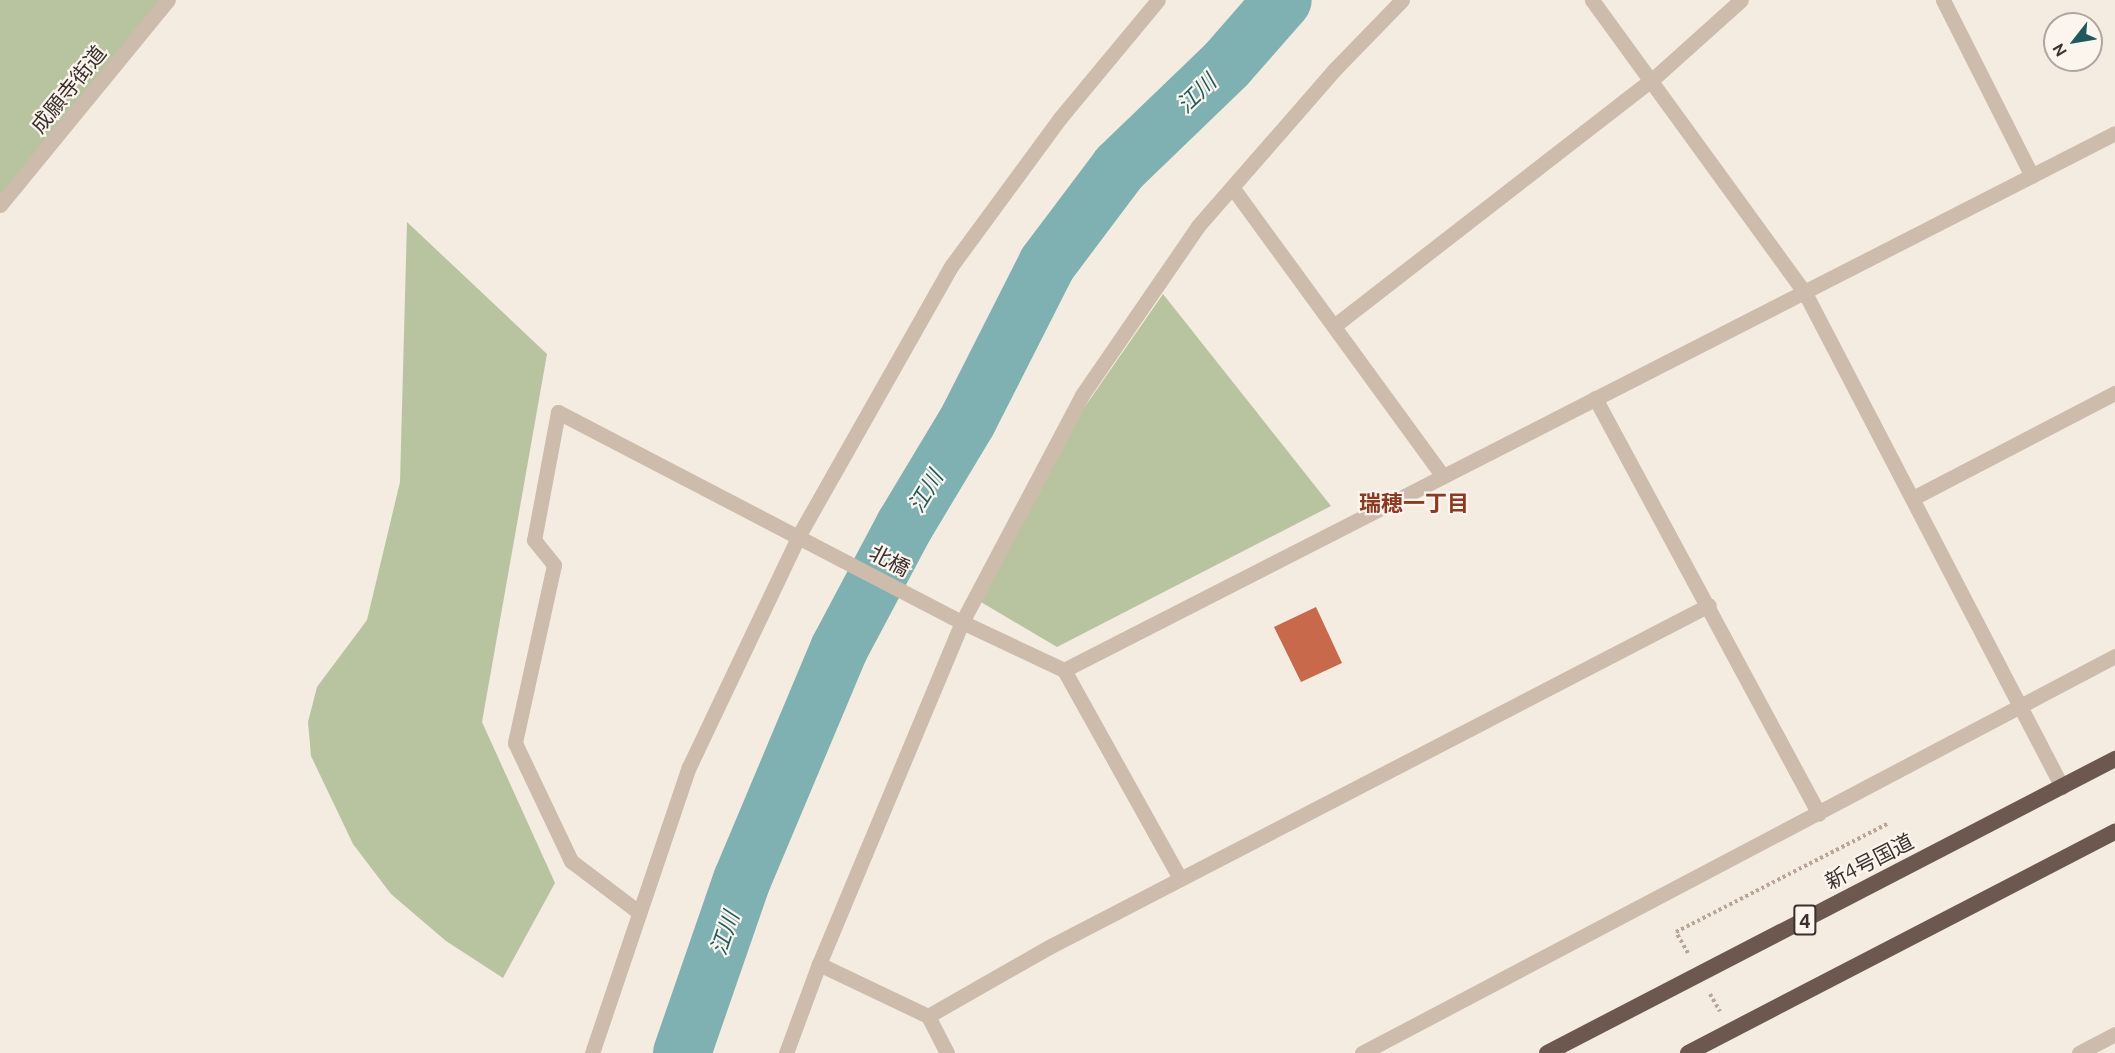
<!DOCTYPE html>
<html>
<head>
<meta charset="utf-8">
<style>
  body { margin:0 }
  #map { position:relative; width:2115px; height:1053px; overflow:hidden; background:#f4ebe1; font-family:Ubuntu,"Noto Sans JP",sans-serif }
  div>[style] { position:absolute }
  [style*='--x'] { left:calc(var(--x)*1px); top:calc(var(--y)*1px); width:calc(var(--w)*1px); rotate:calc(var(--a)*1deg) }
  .green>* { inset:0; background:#b8c4a0 }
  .river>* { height:58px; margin:-29px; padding:0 29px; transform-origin:29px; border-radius:29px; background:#7fb0b2 }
  .building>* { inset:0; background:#c8694b }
  .path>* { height:4px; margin-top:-2px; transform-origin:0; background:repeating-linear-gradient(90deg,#b9a596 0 3px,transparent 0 6px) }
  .minor>* { height:15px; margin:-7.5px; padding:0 7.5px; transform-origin:7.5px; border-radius:7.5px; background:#cdbbac }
  .tertiary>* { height:15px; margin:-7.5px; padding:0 7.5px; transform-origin:7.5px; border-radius:7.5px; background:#cdbbac }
  .trunk>* { height:16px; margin:-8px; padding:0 8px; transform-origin:8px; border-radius:8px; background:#6c584f }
  span { translate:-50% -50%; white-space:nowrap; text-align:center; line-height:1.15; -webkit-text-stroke:4.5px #fbf5ee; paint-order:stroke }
  .shield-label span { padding:2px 4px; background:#fbf5ee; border:2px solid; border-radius:4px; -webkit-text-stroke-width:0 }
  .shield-label { font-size:20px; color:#3b302b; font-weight:700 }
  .street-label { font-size:21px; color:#3b302b }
  .water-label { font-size:22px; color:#1f5a5e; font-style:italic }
  .neighbourhood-label { font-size:22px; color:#8c3b22; font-weight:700 }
  .north { position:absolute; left:2043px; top:12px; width:60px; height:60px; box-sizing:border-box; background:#fbf5ee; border:2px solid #aea6a0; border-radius:50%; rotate:239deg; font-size:16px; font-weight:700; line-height:24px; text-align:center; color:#3b302b }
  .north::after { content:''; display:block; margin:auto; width:21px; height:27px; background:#1f5a5e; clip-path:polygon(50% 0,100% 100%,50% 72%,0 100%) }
</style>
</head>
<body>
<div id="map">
  <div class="green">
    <i style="clip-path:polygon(0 0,161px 0,0 197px)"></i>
    <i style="clip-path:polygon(407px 222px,547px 354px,482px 722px,555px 883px,503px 978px,446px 941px,391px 894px,353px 844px,311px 756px,308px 722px,317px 687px,367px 620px,400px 482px)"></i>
    <i style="clip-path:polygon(1163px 294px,1331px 506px,1057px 647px,981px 602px,1084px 408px)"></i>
  </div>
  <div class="river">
    <i style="--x:682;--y:1053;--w:183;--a:-70.9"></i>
    <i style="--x:742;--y:880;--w:251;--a:-67.2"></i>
    <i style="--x:839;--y:649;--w:140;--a:-62"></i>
    <i style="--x:905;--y:525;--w:122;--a:-59"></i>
    <i style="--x:968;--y:420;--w:175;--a:-63.1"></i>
    <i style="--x:1047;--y:264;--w:120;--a:-53.1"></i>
    <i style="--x:1119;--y:168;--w:149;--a:-43.9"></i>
    <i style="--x:1226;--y:65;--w:86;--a:-48.8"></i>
  </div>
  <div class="building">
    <i style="clip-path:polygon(1316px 607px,1342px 663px,1301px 682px,1274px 627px)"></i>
  </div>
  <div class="path">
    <i style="--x:1688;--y:953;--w:24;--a:-120"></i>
    <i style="--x:1676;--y:932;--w:239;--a:-27.1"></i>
    <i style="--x:1710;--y:994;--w:20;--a:60"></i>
  </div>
  <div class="minor">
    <i style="--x:1943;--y:0;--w:197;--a:63.2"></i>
    <i style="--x:1232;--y:187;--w:358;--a:53.9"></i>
    <i style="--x:0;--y:205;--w:265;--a:-50.7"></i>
    <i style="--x:1334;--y:326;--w:403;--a:-37.8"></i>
    <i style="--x:1653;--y:79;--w:118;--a:-41.9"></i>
    <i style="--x:1595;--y:398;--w:472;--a:61.7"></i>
    <i style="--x:558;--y:412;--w:130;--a:100.6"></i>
    <i style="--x:534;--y:540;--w:32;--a:51"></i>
    <i style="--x:554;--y:565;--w:182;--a:102.4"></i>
    <i style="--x:515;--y:743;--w:131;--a:64.6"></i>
    <i style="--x:571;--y:861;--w:83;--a:37.1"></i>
    <i style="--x:1913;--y:498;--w:228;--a:-27.5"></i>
    <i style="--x:1064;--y:670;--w:238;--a:60.9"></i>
    <i style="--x:928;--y:1016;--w:139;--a:-29.7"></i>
    <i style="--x:1049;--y:947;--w:743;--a:-27.39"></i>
    <i style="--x:592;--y:1053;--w:302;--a:-71.3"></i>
    <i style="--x:689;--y:767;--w:257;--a:-64.6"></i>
    <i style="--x:799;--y:535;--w:310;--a:-60.5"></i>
    <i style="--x:952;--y:265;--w:182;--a:-53.7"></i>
    <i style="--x:1060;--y:118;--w:153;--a:-50.3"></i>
    <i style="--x:786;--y:1053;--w:95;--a:-69.7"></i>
    <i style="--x:947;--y:1053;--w:42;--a:-117.2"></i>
    <i style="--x:928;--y:1016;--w:121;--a:-154.5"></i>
    <i style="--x:819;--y:964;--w:371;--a:-67.3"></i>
    <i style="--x:962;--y:622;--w:257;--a:-62.1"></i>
    <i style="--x:1082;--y:395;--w:205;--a:-55.5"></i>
    <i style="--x:1198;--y:226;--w:206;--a:-48.9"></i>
    <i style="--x:1333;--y:71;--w:99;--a:-45.8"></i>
    <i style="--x:2079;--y:1053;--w:41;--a:-27.8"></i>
  </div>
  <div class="tertiary">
    <i style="--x:1592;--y:0;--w:362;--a:54"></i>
    <i style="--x:1805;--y:293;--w:557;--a:62.51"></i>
    <i style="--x:558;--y:412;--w:455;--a:27.5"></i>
    <i style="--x:962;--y:622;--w:113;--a:25.2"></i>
    <i style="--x:1064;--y:670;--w:1180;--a:-27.06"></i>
    <i style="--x:1362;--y:1053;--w:851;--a:-27.8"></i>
  </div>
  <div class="trunk">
    <i style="--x:1547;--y:1053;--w:640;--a:-27.37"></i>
    <i style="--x:1688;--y:1053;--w:481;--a:-27.4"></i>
  </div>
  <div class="shield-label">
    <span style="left:1805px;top:920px">4</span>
  </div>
  <div class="street-label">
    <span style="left:68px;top:89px;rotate:-51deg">成願寺街道</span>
    <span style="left:890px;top:560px;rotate:28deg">北橋</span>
    <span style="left:1869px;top:861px;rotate:-27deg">新4号国道</span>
  </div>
  <div class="water-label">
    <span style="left:1196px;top:93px;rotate:-44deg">江川</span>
    <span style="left:925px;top:491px;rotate:-59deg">江川</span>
    <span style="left:724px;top:933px;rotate:-71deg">江川</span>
  </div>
  <div class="neighbourhood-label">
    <span style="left:1414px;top:503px">瑞穂一丁目</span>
  </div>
  <div class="north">N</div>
</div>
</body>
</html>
